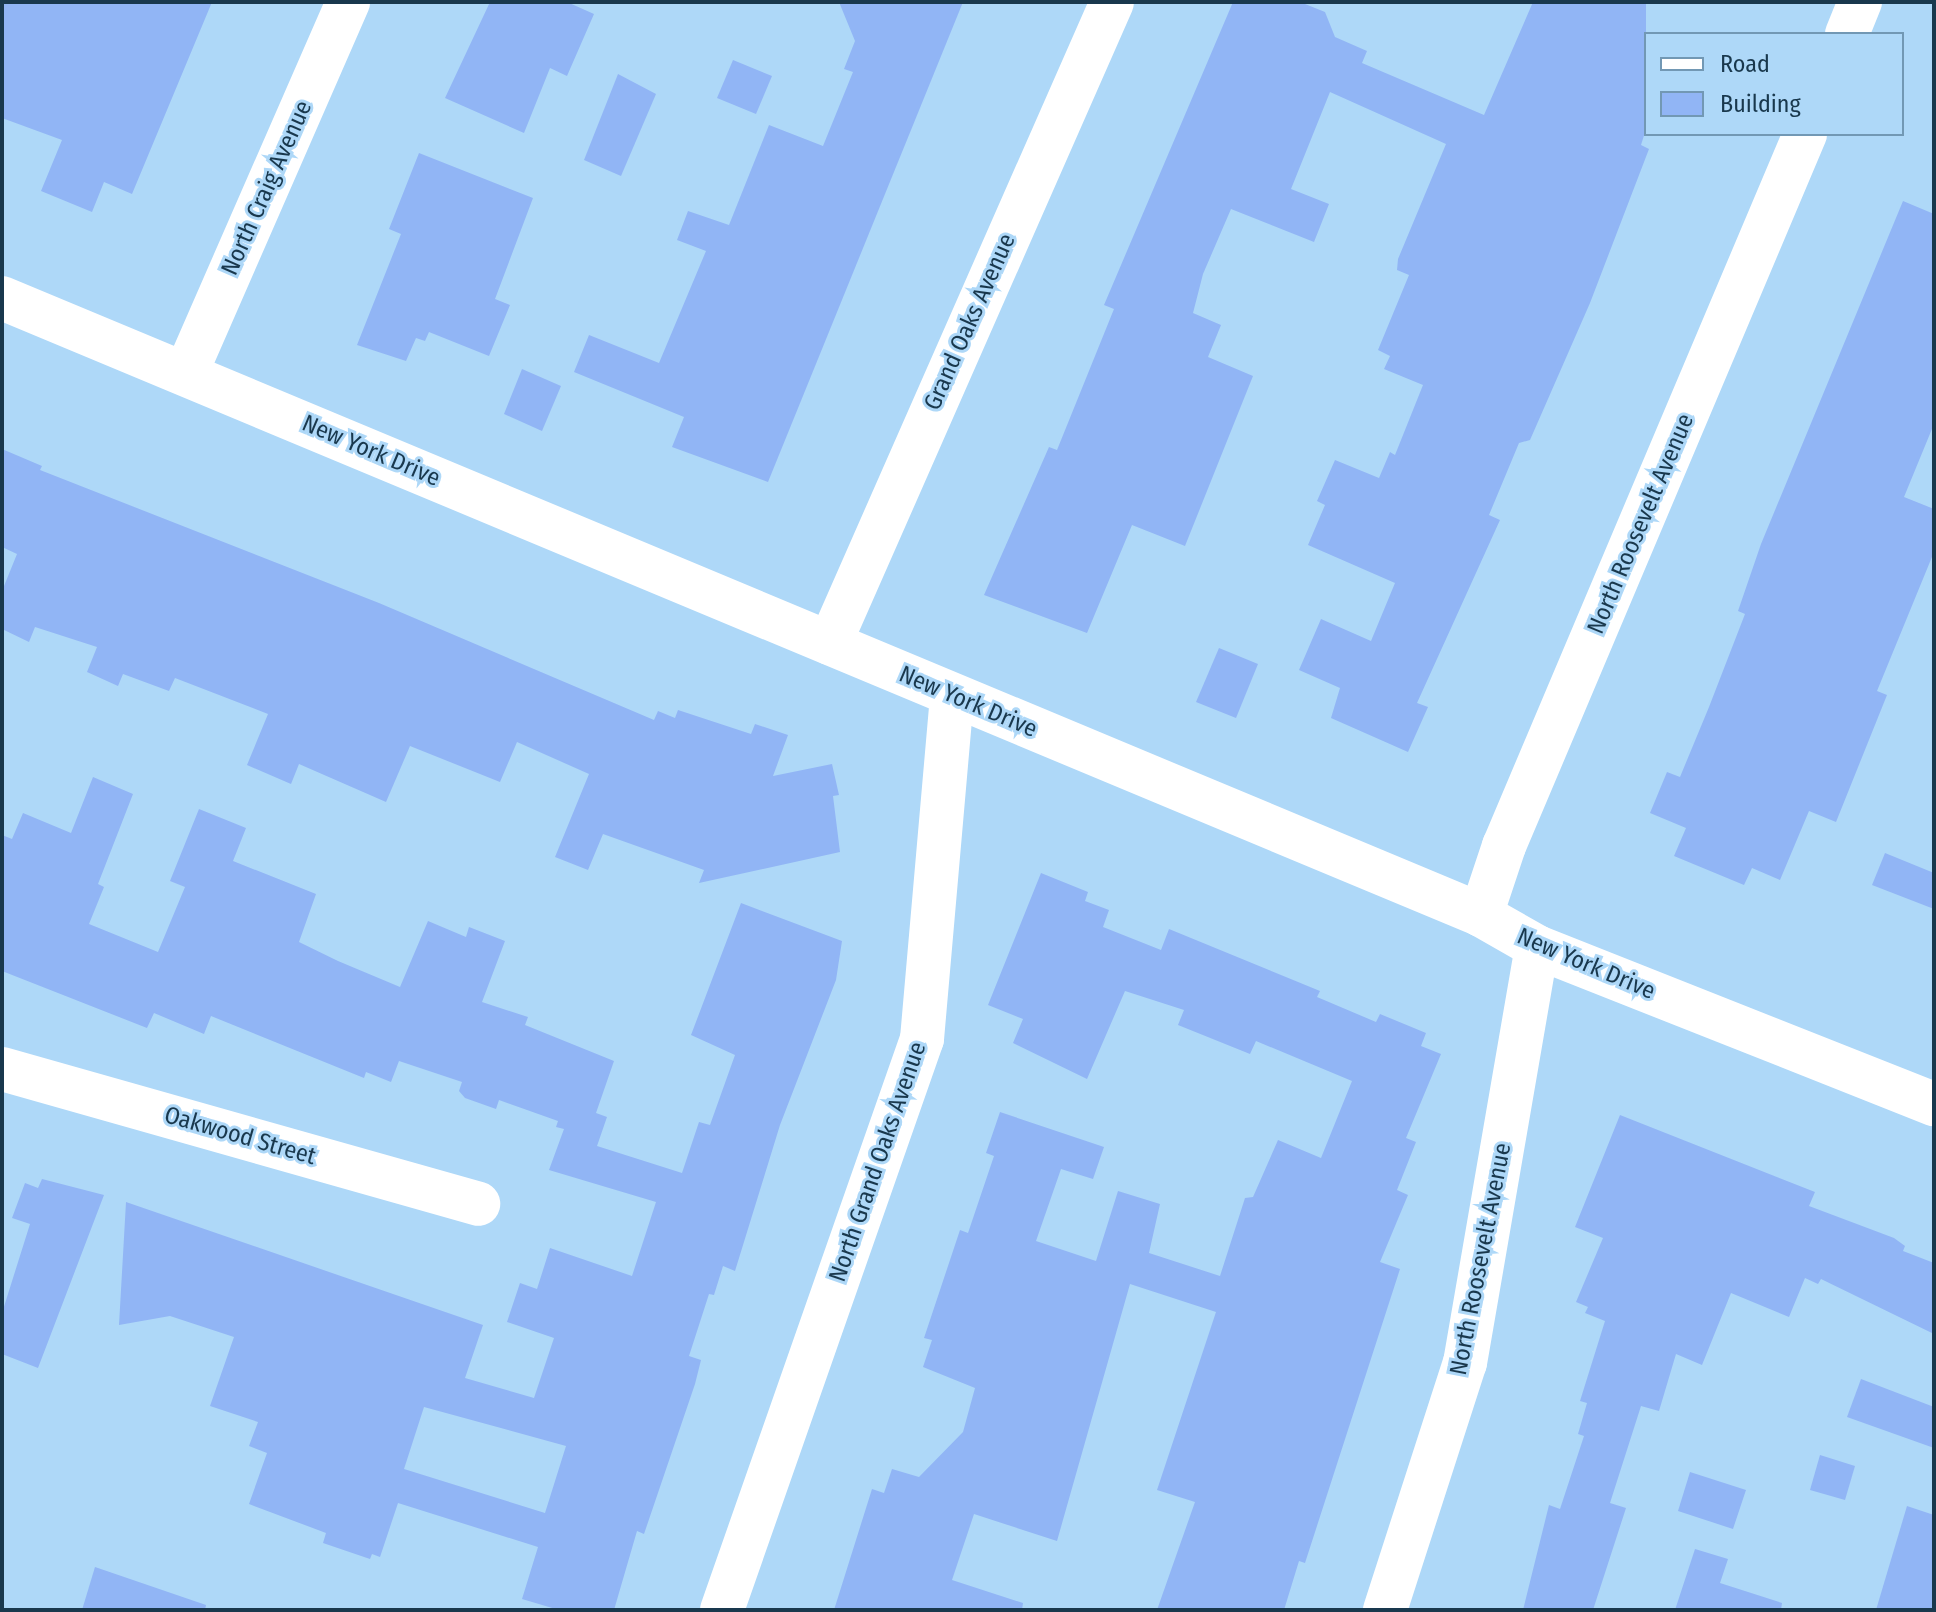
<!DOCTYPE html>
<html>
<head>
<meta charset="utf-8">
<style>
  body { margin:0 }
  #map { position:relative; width:1936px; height:1612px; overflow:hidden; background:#aed8f8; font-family:"Fira Sans Condensed",sans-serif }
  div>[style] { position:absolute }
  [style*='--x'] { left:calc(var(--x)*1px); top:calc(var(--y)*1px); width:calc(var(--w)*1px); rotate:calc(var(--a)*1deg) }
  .building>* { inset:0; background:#91b5f5 }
  .minor>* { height:44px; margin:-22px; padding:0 22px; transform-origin:22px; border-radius:22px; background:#fff }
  span { translate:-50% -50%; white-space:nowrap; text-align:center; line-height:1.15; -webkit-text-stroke:6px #aed8f8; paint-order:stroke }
  .street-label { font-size:24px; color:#19384d }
  .frame { position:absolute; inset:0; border:4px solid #19384d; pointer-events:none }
  .legend { position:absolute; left:1644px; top:32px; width:260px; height:104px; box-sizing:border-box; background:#aed8f8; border:2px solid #7298b4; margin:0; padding:10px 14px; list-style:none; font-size:24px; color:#19384d }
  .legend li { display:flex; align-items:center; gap:16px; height:40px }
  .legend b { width:40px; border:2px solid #7298b4 }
</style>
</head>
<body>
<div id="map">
  <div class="building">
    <i style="clip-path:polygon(2px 2px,212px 2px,132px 194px,104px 182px,92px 212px,41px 191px,62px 140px,2px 118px)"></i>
    <i style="clip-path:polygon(490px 2px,567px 2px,594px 14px,567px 76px,550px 68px,524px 133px,445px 98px)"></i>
    <i style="clip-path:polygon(839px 2px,963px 2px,768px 482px,672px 447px,684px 417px,574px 372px,589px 335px,659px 363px,706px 251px,677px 240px,688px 211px,729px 225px,769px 125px,823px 146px,853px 72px,844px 69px,855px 41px)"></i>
    <i style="clip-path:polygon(1233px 2px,1300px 2px,1325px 12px,1335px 37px,1367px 51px,1362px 63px,1484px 115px,1533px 2px,1646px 2px,1646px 129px,1641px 145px,1649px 149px,1590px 303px,1530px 440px,1519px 443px,1489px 515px,1500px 520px,1417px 703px,1428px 707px,1408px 752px,1331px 718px,1340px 688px,1299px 670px,1321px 619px,1371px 641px,1395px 583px,1308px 545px,1325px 505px,1317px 501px,1335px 460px,1379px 478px,1390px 452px,1395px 455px,1423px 385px,1384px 369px,1390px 356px,1378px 350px,1409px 275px,1397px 270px,1398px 259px,1446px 144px,1330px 92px,1291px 189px,1329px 204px,1314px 242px,1231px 209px,1203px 274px,1193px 313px,1221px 325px,1208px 357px,1253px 376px,1185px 546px,1132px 525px,1087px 633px,984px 595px,1049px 447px,1057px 450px,1114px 309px,1104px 305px)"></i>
    <i style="clip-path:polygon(733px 60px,772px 76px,756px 114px,717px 98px)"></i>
    <i style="clip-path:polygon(618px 74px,656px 94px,621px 176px,584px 160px)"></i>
    <i style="clip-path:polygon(419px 153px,533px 198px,495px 299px,510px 305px,489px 356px,429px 332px,425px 341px,416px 338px,406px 361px,357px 345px,401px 234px,389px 229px)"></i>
    <i style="clip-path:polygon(1903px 201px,1934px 214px,1934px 424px,1904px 497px,1934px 509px,1934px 552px,1877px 691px,1887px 695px,1836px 822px,1809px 811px,1780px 880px,1752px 868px,1744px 885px,1674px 856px,1686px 828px,1650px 813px,1667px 772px,1680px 777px,1709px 707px,1745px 614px,1738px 611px,1761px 544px)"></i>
    <i style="clip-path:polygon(522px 369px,561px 386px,542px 431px,504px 414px)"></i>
    <i style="clip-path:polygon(2px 449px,42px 466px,40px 470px,379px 603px,654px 720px,658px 711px,675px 718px,678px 710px,751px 734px,755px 724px,788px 735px,773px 776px,832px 764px,839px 795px,833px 796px,840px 852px,699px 883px,704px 870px,603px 834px,588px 870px,555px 857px,589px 774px,517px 742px,500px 782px,410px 746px,386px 802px,299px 764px,291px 784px,247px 765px,268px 714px,175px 678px,169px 691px,123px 674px,118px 686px,87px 672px,97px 647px,35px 627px,29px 642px,2px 629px,2px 591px,17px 554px,2px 547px)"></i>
    <i style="clip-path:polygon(1219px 648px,1258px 664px,1236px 718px,1196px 702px)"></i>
    <i style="clip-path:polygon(evenodd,93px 777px,133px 794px,98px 884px,104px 887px,89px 924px,158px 952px,185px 887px,170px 881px,199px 809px,246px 828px,233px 861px,316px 894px,299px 942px,338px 961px,400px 987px,428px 921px,466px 937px,469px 927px,505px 941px,482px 1002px,528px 1017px,525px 1025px,614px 1061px,596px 1113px,607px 1117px,597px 1146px,682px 1173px,699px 1122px,710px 1125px,735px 1055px,691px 1035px,741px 903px,842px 941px,836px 980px,780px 1125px,735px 1271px,723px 1266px,714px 1295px,709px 1294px,689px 1356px,701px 1360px,695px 1384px,644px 1534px,637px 1531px,614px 1610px,559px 1610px,522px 1599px,538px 1547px,398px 1503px,380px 1557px,372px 1554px,370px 1559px,323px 1543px,326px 1533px,249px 1504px,267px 1453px,249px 1446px,258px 1422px,210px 1406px,234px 1337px,170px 1316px,119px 1325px,126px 1202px,483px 1325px,465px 1378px,534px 1398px,554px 1338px,507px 1322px,520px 1283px,537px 1289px,550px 1248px,632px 1276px,656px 1202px,549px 1170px,564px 1129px,556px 1127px,558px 1121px,499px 1100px,496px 1109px,465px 1098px,459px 1091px,462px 1082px,399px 1061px,391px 1082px,366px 1072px,364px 1078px,211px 1016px,204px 1034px,154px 1013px,147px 1028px,2px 971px,2px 835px,12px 839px,23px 813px,71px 833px,93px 777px,424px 1407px,566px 1446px,545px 1513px,404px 1469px,424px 1407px)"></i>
    <i style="clip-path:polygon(1885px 853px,1934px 873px,1934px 909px,1872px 885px)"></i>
    <i style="clip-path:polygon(1041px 873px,1088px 892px,1085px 901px,1109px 910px,1103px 927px,1161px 950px,1169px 929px,1320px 991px,1317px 997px,1376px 1022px,1380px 1014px,1426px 1033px,1421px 1046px,1441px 1054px,1406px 1138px,1416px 1142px,1397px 1190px,1408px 1195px,1380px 1262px,1400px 1269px,1305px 1563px,1299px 1561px,1284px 1610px,1157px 1610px,1195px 1502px,1157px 1490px,1216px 1312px,1130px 1284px,1057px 1541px,974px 1514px,952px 1580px,1023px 1603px,1022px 1610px,834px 1610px,872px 1489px,884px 1493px,892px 1469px,919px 1477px,963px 1432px,975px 1388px,923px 1367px,932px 1340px,924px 1338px,960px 1230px,968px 1233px,994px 1156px,986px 1153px,1000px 1112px,1104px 1147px,1093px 1179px,1061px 1169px,1036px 1241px,1096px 1261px,1118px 1191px,1160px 1204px,1149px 1253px,1220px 1276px,1245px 1198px,1253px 1197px,1278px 1140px,1321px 1158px,1352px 1081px,1256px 1041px,1250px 1054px,1178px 1025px,1184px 1010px,1125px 991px,1087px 1079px,1013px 1043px,1023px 1019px,988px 1005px)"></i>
    <i style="clip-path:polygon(1620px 1115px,1815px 1192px,1809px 1206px,1894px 1238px,1905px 1246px,1903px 1251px,1934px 1263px,1934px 1334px,1821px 1279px,1818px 1284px,1805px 1278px,1789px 1317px,1731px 1293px,1702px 1365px,1676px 1354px,1659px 1411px,1641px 1406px,1610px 1503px,1626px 1508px,1593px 1610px,1523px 1610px,1549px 1505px,1560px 1509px,1584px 1436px,1578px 1434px,1587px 1403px,1580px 1401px,1605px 1321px,1585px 1313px,1588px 1307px,1576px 1302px,1603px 1238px,1575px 1227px)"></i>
    <i style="clip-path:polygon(42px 1179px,104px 1195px,38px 1368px,2px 1354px,2px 1313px,30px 1224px,12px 1218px,25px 1183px,38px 1188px)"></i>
    <i style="clip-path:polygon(1861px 1379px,1934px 1407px,1934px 1448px,1847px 1417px)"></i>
    <i style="clip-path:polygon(1820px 1455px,1855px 1466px,1845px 1500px,1810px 1490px)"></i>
    <i style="clip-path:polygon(1690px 1472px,1746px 1490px,1733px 1529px,1678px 1511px)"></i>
    <i style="clip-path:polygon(1907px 1506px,1934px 1515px,1934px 1610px,1876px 1610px)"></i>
    <i style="clip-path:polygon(1695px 1549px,1728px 1559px,1720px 1583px,1782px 1603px,1781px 1610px,1675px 1610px)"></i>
    <i style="clip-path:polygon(95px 1567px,206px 1605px,205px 1610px,82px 1610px)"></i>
  </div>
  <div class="minor">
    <i style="--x:1847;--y:34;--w:35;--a:-68"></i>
    <i style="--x:2;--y:298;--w:1603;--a:22.64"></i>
    <i style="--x:1481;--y:915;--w:64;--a:29.7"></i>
    <i style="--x:1537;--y:947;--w:427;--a:21.6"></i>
    <i style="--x:186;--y:373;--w:405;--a:-66.4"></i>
    <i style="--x:830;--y:643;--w:700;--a:-66.25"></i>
    <i style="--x:1481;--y:915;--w:73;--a:-71.6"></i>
    <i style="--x:1504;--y:846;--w:773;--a:-67.08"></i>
    <i style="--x:2;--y:1069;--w:495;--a:15.8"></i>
    <i style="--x:722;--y:1610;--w:605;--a:-70.7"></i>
    <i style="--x:922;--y:1039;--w:344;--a:-85"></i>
    <i style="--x:1385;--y:1610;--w:260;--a:-72.1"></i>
    <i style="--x:1465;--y:1363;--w:422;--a:-80.2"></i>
  </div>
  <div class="street-label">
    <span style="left:267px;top:188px;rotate:-66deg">North Craig Avenue</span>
    <span style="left:970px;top:322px;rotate:-66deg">Grand Oaks Avenue</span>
    <span style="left:371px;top:451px;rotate:23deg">New York Drive</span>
    <span style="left:1641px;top:524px;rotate:-67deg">North Roosevelt Avenue</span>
    <span style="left:968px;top:702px;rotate:23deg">New York Drive</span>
    <span style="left:1586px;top:964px;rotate:23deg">New York Drive</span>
    <span style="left:240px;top:1136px;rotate:16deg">Oakwood Street</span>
    <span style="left:878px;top:1162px;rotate:-71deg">North Grand Oaks Avenue</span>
    <span style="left:1481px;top:1259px;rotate:-79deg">North Roosevelt Avenue</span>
  </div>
  <div class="frame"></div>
  <ul class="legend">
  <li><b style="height:10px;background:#fff"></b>Road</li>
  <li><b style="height:22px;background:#91b5f5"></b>Building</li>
  </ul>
</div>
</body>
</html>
